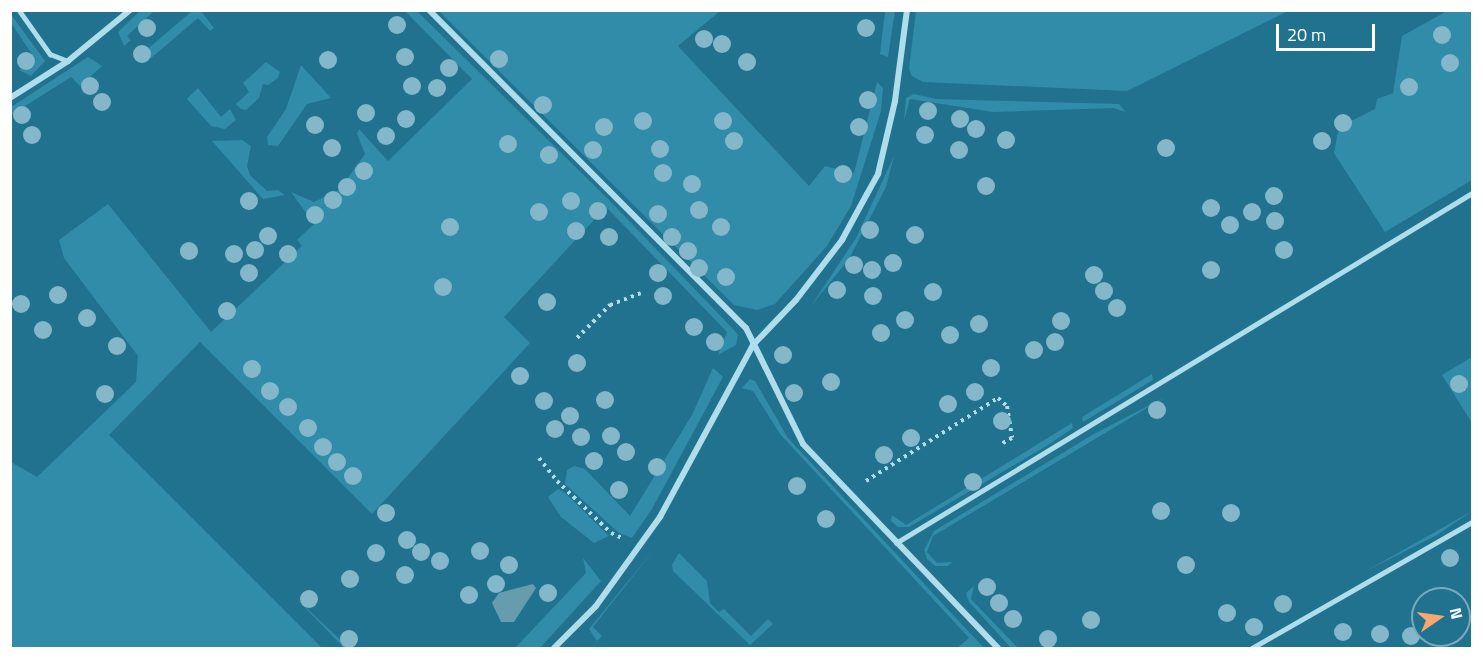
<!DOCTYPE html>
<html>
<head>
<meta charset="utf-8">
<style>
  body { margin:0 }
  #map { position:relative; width:1483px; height:659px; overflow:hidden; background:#20728e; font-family:"Titillium Web",sans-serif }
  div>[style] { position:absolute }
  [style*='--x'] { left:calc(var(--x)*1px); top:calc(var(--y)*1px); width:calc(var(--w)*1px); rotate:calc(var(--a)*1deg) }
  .green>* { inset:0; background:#318ca9 }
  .water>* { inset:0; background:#679cae }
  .path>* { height:4px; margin-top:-2px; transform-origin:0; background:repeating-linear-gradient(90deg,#afddec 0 3px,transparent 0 7.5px) }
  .lane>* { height:4.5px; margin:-2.25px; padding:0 2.25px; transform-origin:2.25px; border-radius:2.25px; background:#afddec }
  .street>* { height:6px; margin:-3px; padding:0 3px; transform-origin:3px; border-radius:3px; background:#afddec }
  .trees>* { width:18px; height:18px; margin:-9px; border-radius:50%; background:#83b7c9 }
  span { translate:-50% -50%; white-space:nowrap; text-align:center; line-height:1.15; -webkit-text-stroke:6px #20728e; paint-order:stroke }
  .frame { position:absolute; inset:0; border:12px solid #fff; pointer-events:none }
  .north { position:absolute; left:1411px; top:587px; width:60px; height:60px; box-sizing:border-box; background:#20728e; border:2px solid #79aabb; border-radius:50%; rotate:77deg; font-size:16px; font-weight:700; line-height:24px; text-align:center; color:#fff }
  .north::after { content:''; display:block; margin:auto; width:21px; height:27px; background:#f9a770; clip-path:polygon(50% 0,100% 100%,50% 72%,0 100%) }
  .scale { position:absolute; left:1276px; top:24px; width:99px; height:27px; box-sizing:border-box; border:3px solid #fff; border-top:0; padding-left:8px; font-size:18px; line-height:21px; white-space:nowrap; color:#fff; -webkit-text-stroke:4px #20728e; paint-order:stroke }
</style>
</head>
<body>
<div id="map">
  <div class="green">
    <i style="clip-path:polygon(141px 10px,154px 11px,127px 36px,131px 40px,124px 46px,118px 32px)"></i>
    <i style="clip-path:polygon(1449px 10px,1472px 11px,1472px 180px,1385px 232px,1334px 153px,1339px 127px,1375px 109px,1377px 99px,1393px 93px,1402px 36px)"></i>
    <i style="clip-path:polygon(192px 11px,201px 11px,214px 28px,210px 31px,198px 18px,150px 59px,144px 52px)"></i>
    <i style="clip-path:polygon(405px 11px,417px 11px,611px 202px,733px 329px,738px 335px,736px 345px,718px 355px,727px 332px,606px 207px,504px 317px,530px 343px,372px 514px,200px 342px,109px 435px,322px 648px,11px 648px,11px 462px,37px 477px,136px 382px,138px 356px,64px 258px,59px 240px,108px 204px,211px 332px,302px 246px,297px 240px,314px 224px,291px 192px,314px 202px,339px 190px,365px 154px,357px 134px,359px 129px,388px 161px,472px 79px)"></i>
    <i style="clip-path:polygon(439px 11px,720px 11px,678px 46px,809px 186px,825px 166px,854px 173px,877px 82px,883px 88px,881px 111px,851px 206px,827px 246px,775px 304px,757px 310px,734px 305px)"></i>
    <i style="clip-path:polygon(885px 11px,895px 11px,888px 57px,880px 54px)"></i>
    <i style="clip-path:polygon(916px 11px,916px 10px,1288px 11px,1127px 91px,923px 82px,912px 76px,909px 69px)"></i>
    <i style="clip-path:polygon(10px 13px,45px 61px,31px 76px,19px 70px,36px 60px,11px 23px)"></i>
    <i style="clip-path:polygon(88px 57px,102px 66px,80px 86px,71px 77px,11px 115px,11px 107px)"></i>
    <i style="clip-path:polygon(266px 62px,280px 72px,278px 78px,268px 85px,263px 84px,259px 98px,246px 110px,241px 109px,236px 104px,249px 92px,243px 83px)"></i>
    <i style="clip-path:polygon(301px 65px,331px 98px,307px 104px,278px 146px,268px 145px,267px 137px,286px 109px)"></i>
    <i style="clip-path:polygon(198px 88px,221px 117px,230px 109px,236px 120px,225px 129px,211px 126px,187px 99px)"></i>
    <i style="clip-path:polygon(914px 94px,936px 99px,1119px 104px,1126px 112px,1113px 108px,993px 112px,910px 99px,904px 121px,906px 98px)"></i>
    <i style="clip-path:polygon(242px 140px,251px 146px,247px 166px,250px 175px,267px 191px,278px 190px,285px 195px,263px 199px,212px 141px)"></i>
    <i style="clip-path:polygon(894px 156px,886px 187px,849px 259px,811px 306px,856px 238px)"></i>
    <i style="clip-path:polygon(1472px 357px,1472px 423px,1442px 375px)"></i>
    <i style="clip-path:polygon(713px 368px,723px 377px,652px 509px,632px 538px,619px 533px,565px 484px,567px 470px,574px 466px,585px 469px,630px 516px,692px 415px)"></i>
    <i style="clip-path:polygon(1152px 374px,1153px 380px,1083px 422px,1082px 417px)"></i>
    <i style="clip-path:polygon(750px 379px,755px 381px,788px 438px,984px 648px,957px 648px,969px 638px,780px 434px,753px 391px,742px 388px)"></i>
    <i style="clip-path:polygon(1167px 396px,933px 536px,927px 552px,937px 563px,952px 562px,948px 566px,935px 566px,927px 559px,924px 550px,934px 531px,1092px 435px)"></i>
    <i style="clip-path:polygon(1072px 423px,1073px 428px,1048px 445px,909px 527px,898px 527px,891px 521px,892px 515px,906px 525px)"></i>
    <i style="clip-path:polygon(558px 489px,565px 493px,609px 536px,594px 543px,561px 517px,548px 497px)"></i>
    <i style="clip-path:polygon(1472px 511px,1437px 535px,1366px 571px)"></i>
    <i style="clip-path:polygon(656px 547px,593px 627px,602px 636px,597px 641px,589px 629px)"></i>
    <i style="clip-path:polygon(679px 553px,707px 581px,710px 603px,719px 612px,724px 609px,751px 636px,768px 619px,773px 624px,750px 645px,673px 571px,672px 565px)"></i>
    <i style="clip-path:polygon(583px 558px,601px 581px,540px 648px,515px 648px,586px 573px)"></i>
    <i style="clip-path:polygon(974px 586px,971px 599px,1018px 648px,1011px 648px,969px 602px,966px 593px)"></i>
    <i style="clip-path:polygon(294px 596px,349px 648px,344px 648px)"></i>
  </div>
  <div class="water">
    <i style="clip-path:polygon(533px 584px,536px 588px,514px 622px,501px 622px,492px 603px,499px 593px)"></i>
  </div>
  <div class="path">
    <i style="--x:577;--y:338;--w:47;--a:-45"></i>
    <i style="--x:610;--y:305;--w:33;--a:-21"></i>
    <i style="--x:539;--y:458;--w:29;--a:52"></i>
    <i style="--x:557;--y:481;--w:75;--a:43.9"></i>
    <i style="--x:611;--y:533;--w:12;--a:24"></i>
    <i style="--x:866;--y:481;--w:156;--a:-32.2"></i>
    <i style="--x:998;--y:398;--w:12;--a:42"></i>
    <i style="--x:1007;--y:406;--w:32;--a:81"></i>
    <i style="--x:1012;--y:438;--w:13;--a:151"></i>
  </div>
  <div class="lane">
    <i style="--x:19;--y:10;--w:54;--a:54.8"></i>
    <i style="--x:50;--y:54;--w:19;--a:21"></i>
    <i style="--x:896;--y:543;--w:674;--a:-31.28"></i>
    <i style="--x:1252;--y:648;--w:254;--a:-29.8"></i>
  </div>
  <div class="street">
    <i style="--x:429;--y:10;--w:449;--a:45.1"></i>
    <i style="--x:746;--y:328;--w:129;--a:63.8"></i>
    <i style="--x:803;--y:444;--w:282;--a:46.3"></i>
    <i style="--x:10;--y:98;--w:69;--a:-32.5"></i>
    <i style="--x:68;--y:61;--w:80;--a:-39.4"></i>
    <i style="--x:554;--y:648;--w:59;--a:-45"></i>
    <i style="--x:596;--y:606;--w:110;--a:-54.3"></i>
    <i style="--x:660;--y:517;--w:196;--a:-61.6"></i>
    <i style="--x:753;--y:345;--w:62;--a:-46.3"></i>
    <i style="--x:796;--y:300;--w:76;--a:-52.5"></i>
    <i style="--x:842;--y:240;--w:52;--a:-61.5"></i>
    <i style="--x:867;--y:194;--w:23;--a:-61"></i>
    <i style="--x:878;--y:174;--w:75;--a:-76.9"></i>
    <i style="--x:895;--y:101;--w:92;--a:-82.5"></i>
  </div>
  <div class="trees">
    <i style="left:397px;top:25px"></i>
    <i style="left:147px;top:28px"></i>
    <i style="left:866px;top:28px"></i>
    <i style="left:1442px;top:35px"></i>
    <i style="left:704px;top:39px"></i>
    <i style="left:722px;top:44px"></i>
    <i style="left:142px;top:54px"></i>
    <i style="left:405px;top:57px"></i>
    <i style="left:499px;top:59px"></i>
    <i style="left:328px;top:60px"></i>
    <i style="left:26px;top:61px"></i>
    <i style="left:747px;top:62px"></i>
    <i style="left:1450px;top:63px"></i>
    <i style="left:449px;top:68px"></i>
    <i style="left:90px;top:86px"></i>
    <i style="left:412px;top:86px"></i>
    <i style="left:1409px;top:87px"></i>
    <i style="left:437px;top:88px"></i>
    <i style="left:868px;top:100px"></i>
    <i style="left:102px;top:102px"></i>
    <i style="left:543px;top:105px"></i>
    <i style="left:928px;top:111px"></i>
    <i style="left:366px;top:113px"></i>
    <i style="left:22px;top:115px"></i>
    <i style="left:406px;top:119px"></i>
    <i style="left:960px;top:119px"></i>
    <i style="left:643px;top:121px"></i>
    <i style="left:723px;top:121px"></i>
    <i style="left:1343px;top:123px"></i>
    <i style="left:315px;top:125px"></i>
    <i style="left:604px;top:127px"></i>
    <i style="left:859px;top:127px"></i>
    <i style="left:976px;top:129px"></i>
    <i style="left:32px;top:135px"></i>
    <i style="left:925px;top:135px"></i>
    <i style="left:386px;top:136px"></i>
    <i style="left:1006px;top:140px"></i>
    <i style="left:734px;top:141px"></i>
    <i style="left:1322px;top:141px"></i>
    <i style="left:508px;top:144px"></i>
    <i style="left:332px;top:148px"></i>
    <i style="left:1166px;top:148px"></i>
    <i style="left:660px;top:149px"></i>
    <i style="left:593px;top:150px"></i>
    <i style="left:959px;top:150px"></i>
    <i style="left:549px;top:155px"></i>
    <i style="left:364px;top:171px"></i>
    <i style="left:663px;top:173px"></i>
    <i style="left:843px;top:174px"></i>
    <i style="left:692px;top:184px"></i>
    <i style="left:986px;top:186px"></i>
    <i style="left:347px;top:187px"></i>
    <i style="left:1274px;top:196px"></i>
    <i style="left:333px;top:200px"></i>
    <i style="left:249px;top:201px"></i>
    <i style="left:571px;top:201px"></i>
    <i style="left:1211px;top:208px"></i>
    <i style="left:699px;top:210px"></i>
    <i style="left:598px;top:211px"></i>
    <i style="left:539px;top:212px"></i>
    <i style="left:1252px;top:212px"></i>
    <i style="left:658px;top:214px"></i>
    <i style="left:315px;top:215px"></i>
    <i style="left:1275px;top:221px"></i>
    <i style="left:1230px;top:225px"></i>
    <i style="left:450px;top:227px"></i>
    <i style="left:721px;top:227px"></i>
    <i style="left:870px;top:230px"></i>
    <i style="left:576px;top:231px"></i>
    <i style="left:915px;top:235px"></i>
    <i style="left:268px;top:236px"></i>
    <i style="left:609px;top:237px"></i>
    <i style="left:672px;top:237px"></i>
    <i style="left:255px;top:250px"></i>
    <i style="left:1284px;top:250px"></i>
    <i style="left:189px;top:251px"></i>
    <i style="left:688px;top:251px"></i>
    <i style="left:234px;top:254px"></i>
    <i style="left:288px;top:254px"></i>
    <i style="left:893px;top:263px"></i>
    <i style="left:854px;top:265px"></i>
    <i style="left:699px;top:268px"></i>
    <i style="left:872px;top:270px"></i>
    <i style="left:1211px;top:270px"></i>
    <i style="left:249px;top:273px"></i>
    <i style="left:658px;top:273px"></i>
    <i style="left:1094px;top:275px"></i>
    <i style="left:726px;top:277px"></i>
    <i style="left:443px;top:287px"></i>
    <i style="left:837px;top:290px"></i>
    <i style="left:1104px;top:291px"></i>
    <i style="left:933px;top:292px"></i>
    <i style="left:58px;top:295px"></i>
    <i style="left:663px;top:296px"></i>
    <i style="left:873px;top:296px"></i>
    <i style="left:547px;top:302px"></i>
    <i style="left:21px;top:304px"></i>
    <i style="left:1117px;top:308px"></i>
    <i style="left:227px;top:311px"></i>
    <i style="left:87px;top:318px"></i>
    <i style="left:905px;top:320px"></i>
    <i style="left:1061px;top:321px"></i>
    <i style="left:979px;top:324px"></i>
    <i style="left:694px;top:327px"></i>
    <i style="left:43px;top:330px"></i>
    <i style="left:881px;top:333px"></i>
    <i style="left:950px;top:335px"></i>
    <i style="left:715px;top:342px"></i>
    <i style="left:1055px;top:342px"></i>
    <i style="left:117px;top:346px"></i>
    <i style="left:1034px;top:350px"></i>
    <i style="left:783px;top:355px"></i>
    <i style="left:577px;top:363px"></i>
    <i style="left:991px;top:368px"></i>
    <i style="left:252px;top:369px"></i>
    <i style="left:520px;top:376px"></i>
    <i style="left:831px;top:382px"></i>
    <i style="left:1459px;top:384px"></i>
    <i style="left:270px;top:391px"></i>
    <i style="left:975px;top:392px"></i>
    <i style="left:794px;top:393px"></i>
    <i style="left:105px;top:394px"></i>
    <i style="left:605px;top:400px"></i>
    <i style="left:544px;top:401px"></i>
    <i style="left:948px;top:404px"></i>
    <i style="left:288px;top:407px"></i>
    <i style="left:1157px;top:410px"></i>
    <i style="left:570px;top:416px"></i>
    <i style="left:1002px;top:421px"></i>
    <i style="left:308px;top:428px"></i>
    <i style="left:555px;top:429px"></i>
    <i style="left:611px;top:436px"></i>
    <i style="left:581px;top:437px"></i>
    <i style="left:911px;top:438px"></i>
    <i style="left:323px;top:447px"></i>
    <i style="left:626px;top:452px"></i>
    <i style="left:884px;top:455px"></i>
    <i style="left:594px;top:461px"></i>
    <i style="left:337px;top:462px"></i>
    <i style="left:657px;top:467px"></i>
    <i style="left:353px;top:476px"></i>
    <i style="left:973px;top:482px"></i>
    <i style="left:797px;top:486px"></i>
    <i style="left:619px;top:490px"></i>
    <i style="left:1161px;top:511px"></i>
    <i style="left:386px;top:513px"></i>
    <i style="left:1231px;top:513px"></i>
    <i style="left:826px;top:519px"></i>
    <i style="left:407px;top:540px"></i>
    <i style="left:480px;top:551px"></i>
    <i style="left:421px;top:552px"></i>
    <i style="left:376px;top:553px"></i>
    <i style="left:1450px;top:558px"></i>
    <i style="left:440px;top:561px"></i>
    <i style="left:509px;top:565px"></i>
    <i style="left:1186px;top:565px"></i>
    <i style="left:405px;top:575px"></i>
    <i style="left:350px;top:579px"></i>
    <i style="left:496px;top:584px"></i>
    <i style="left:987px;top:587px"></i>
    <i style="left:548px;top:593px"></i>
    <i style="left:469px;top:595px"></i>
    <i style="left:309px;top:599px"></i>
    <i style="left:999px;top:603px"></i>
    <i style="left:1283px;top:604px"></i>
    <i style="left:1227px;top:613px"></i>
    <i style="left:1013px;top:619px"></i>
    <i style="left:1091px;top:620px"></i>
    <i style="left:1254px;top:627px"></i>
    <i style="left:1343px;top:632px"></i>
    <i style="left:1380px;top:634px"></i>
    <i style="left:1411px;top:636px"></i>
    <i style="left:349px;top:639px"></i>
    <i style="left:1048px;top:639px"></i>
  </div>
  <div class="frame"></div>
  <div class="north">N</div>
  <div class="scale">20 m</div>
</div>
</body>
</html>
